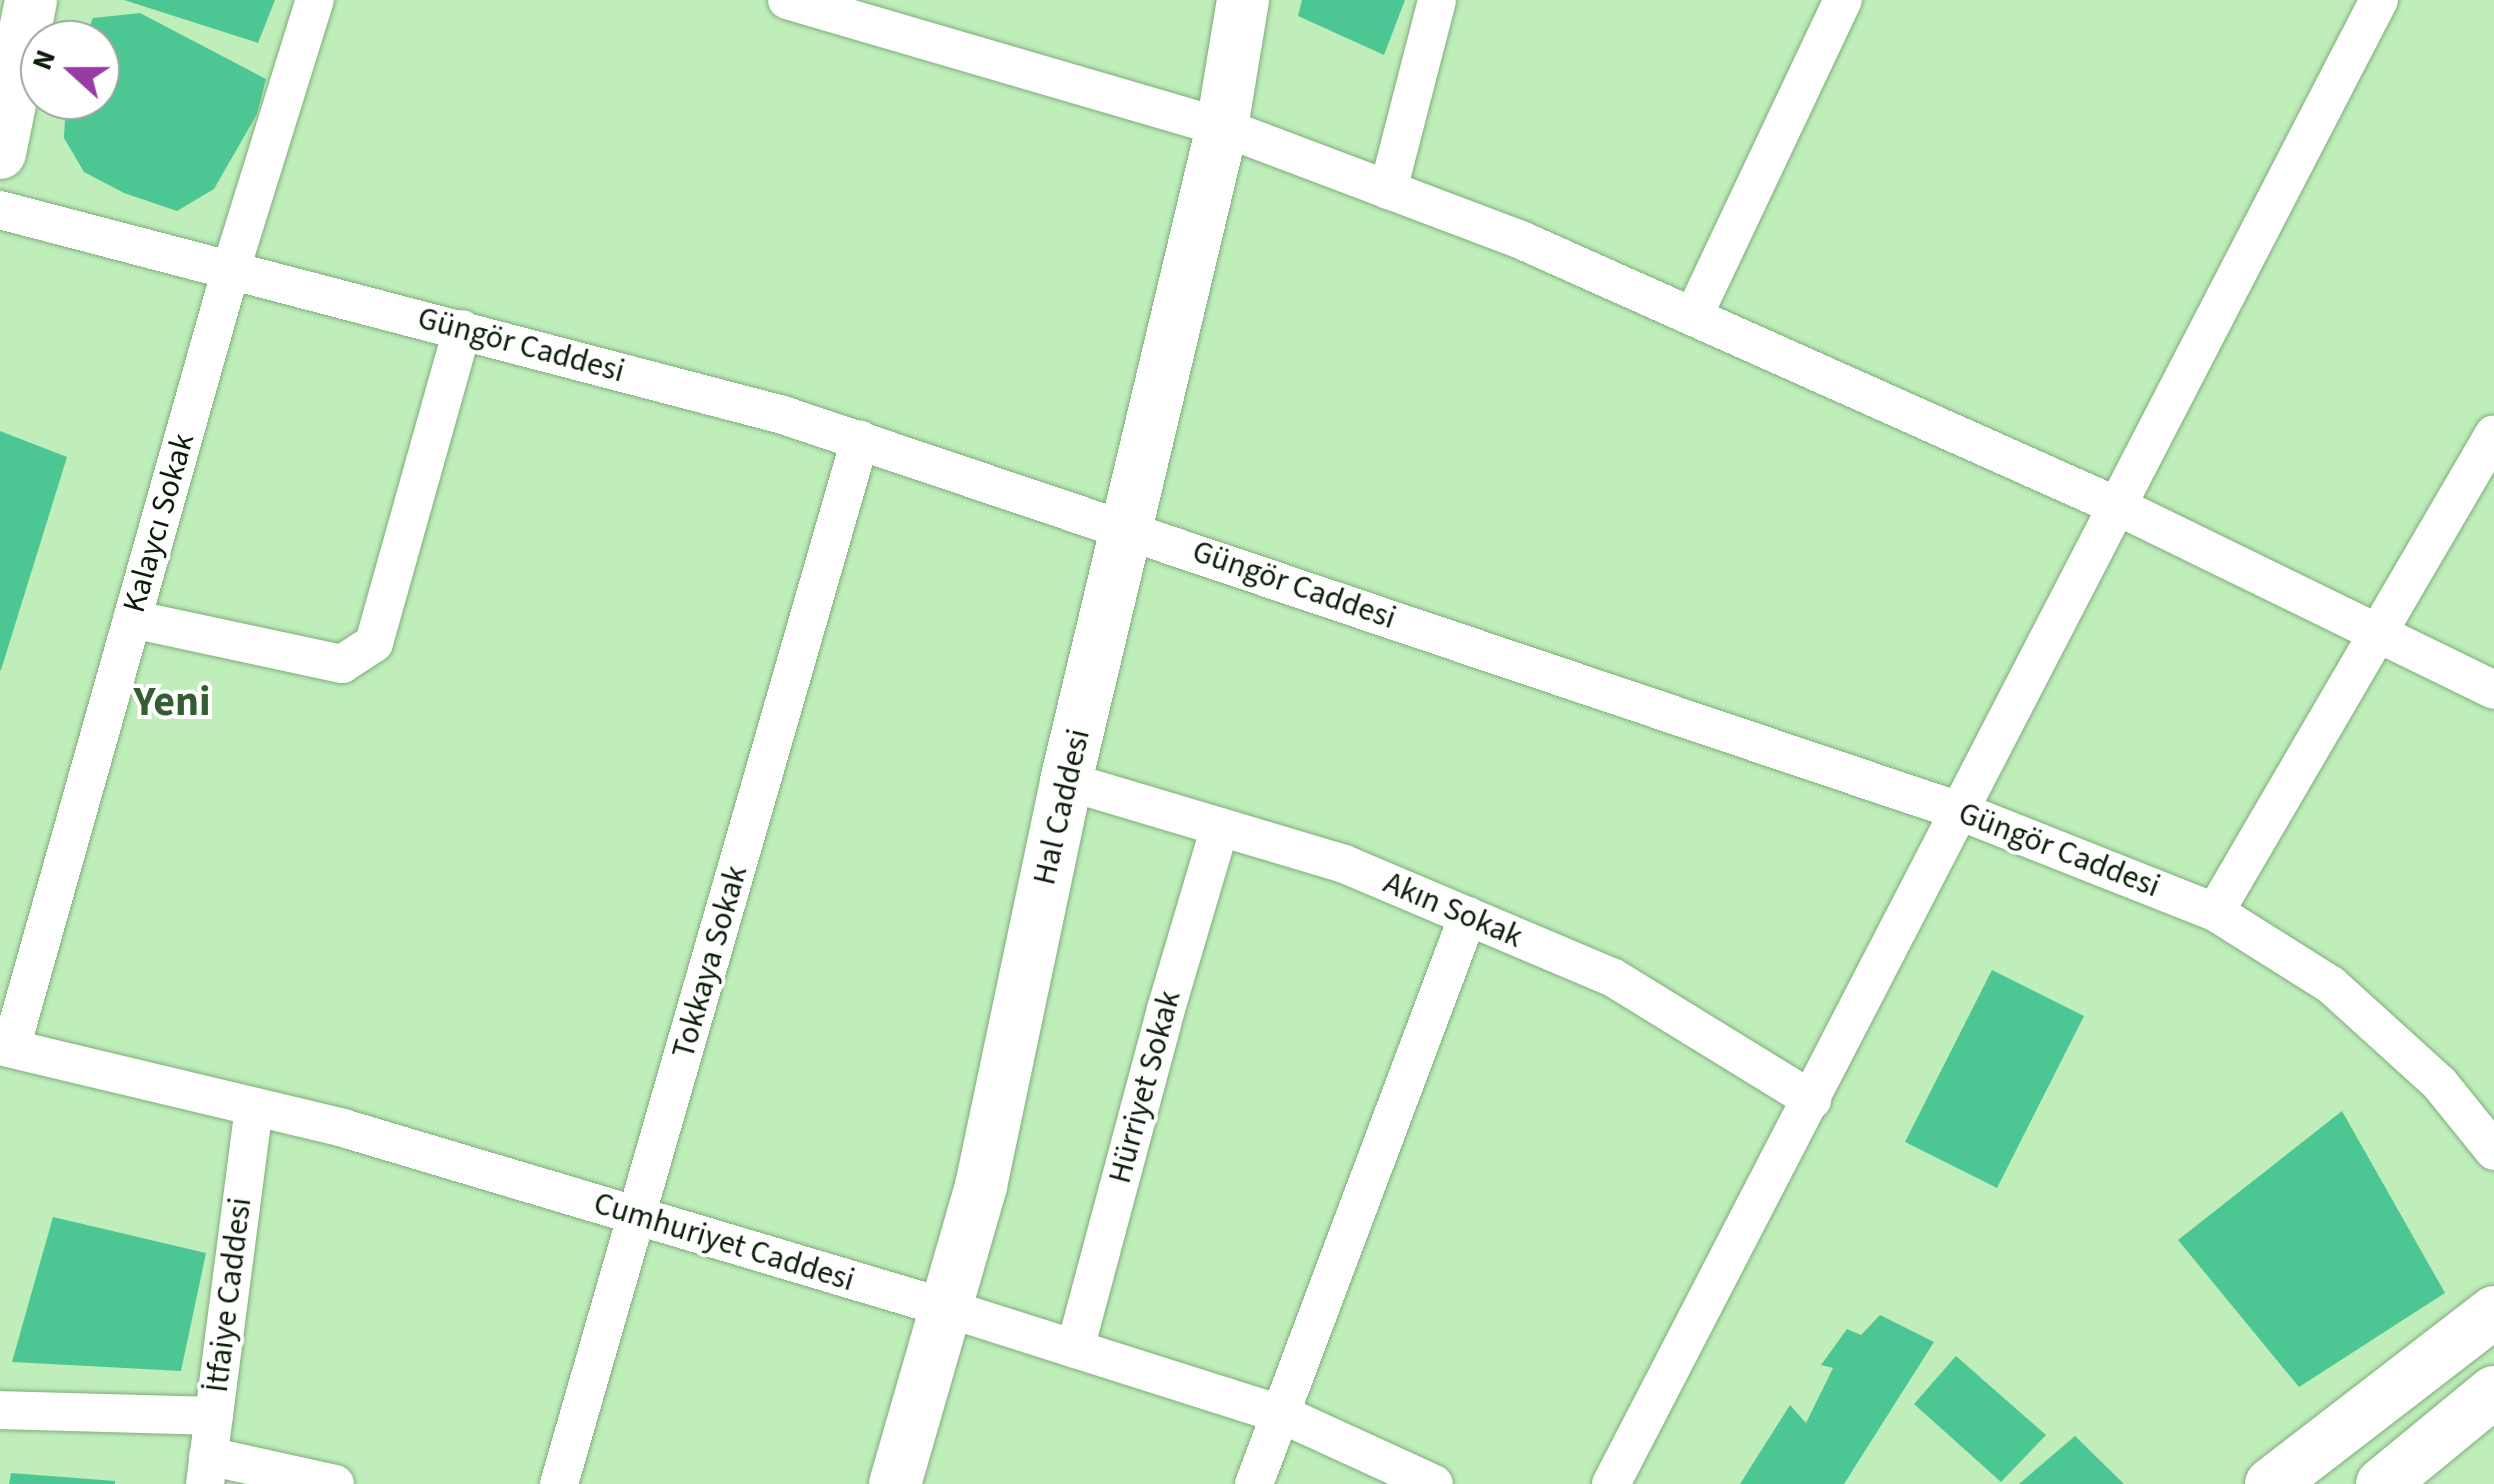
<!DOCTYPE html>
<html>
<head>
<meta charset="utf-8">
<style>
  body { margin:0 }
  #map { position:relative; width:2494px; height:1484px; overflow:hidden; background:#bfeeba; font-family:"Source Sans 3",sans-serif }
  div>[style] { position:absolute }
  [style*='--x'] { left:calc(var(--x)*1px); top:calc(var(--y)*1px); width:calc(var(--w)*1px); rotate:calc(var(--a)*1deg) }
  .building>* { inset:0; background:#4cc794 }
  .roads { filter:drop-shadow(0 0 2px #7fac7b) drop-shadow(0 0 2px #7fac7b) }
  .street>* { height:38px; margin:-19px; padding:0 19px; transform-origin:19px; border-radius:19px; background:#fff }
  .secondary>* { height:52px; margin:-26px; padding:0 26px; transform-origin:26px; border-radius:26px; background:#fff }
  span { translate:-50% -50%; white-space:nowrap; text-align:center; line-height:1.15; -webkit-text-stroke:8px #fff; paint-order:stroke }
  .street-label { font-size:32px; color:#0b1c09 }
  .district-label { font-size:42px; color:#345e31; font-weight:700 }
  .north { position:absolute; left:20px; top:20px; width:100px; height:100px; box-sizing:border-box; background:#fff; border:2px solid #9da49d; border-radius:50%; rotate:291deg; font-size:28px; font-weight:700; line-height:40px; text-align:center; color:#0b1c09 }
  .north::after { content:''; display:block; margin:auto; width:35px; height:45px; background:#983ba5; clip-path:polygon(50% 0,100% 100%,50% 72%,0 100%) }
</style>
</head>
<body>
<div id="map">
  <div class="building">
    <i style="clip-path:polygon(124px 0,275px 0,258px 43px)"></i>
    <i style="clip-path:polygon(1302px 0,1405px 0,1384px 55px,1298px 16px)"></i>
    <i style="clip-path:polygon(140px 13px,266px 79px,257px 114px,214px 189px,177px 211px,124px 193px,84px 172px,64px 138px,66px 100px,100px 100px,100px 40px,84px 40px,93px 18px)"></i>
    <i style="clip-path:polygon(0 431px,67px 457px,1px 670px,0 670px)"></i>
    <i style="clip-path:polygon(1992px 970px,2084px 1016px,1997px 1188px,1905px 1142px)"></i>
    <i style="clip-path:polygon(2342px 1111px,2445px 1293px,2299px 1387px,2178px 1240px)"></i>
    <i style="clip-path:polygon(53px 1217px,206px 1253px,181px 1371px,12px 1362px)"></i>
    <i style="clip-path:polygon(1880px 1315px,1934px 1342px,1844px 1484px,1740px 1484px,1790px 1405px,1806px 1423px,1833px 1368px,1821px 1365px,1847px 1329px,1861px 1335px)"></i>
    <i style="clip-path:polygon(1956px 1356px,2046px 1435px,2001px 1482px,1914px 1404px)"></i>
    <i style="clip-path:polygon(2075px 1436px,2124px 1484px,2019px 1484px)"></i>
    <i style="clip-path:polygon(11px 1473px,115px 1481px,115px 1484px,9px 1484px)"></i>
  </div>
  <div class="roads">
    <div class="street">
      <i style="--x:787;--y:0;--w:453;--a:16.3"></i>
      <i style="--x:1222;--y:127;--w:320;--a:20.7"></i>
      <i style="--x:1521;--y:240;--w:655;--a:24.06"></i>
      <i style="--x:2119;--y:507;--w:417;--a:26"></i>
      <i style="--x:1388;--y:190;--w:196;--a:-75.5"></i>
      <i style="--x:0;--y:210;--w:809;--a:14.67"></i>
      <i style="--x:783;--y:415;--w:1244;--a:18.61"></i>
      <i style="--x:1962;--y:812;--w:272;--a:21.6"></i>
      <i style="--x:2215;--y:912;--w:137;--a:32.2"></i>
      <i style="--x:2331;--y:985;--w:147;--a:42.2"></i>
      <i style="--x:2440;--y:1084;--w:86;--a:51.1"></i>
      <i style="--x:1693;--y:317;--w:351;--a:-64.7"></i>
      <i style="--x:132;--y:619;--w:215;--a:12.1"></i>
      <i style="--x:342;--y:664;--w:38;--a:-33"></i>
      <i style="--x:374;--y:643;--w:326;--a:-74.3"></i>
      <i style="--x:1066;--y:781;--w:290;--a:16.6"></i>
      <i style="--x:1344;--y:864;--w:291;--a:22.9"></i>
      <i style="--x:1612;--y:977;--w:235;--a:31.6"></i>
      <i style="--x:2215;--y:912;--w:553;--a:-59.73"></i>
      <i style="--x:0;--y:1046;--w:353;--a:13.4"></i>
      <i style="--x:343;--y:1128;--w:629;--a:16.62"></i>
      <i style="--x:946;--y:1308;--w:351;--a:17.6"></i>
      <i style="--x:1281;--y:1414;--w:168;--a:24.6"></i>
      <i style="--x:11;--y:1048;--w:809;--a:-74.23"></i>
      <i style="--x:231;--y:269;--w:282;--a:-72.7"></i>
      <i style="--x:1075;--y:1349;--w:352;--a:-75"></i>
      <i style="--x:1166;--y:1009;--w:190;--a:-73.5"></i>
      <i style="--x:0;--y:1410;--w:214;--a:1.6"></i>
      <i style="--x:208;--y:1456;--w:130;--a:12.4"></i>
      <i style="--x:205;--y:1484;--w:380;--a:-82.6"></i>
      <i style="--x:559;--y:1484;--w:1087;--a:-73.92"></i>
      <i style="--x:1254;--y:1484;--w:607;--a:-69.36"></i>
      <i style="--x:1611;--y:1484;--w:1671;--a:-62.64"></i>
    </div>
    <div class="secondary">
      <i style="--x:0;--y:153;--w:156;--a:-78.5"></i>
      <i style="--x:895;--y:1484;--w:310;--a:-73.9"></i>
      <i style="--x:981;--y:1186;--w:414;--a:-78.1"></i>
      <i style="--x:1066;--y:781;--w:672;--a:-76.58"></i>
      <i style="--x:1222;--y:127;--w:129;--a:-80.6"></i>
      <i style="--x:2271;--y:1484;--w:282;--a:-37.6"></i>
      <i style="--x:2382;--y:1484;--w:145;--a:-39.4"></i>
    </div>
  </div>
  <div class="street-label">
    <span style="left:521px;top:345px;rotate:15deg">Güngör Caddesi</span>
    <span style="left:159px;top:523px;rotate:-74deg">Kalaycı Sokak</span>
    <span style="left:1294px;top:585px;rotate:19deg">Güngör Caddesi</span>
    <span style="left:1062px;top:807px;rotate:-77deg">Hal Caddesi</span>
    <span style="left:2059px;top:850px;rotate:21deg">Güngör Caddesi</span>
    <span style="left:1453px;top:910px;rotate:23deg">Akın Sokak</span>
    <span style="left:710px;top:962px;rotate:-74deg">Tokkaya Sokak</span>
    <span style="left:1145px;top:1087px;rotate:-75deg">Hürriyet Sokak</span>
    <span style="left:724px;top:1242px;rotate:17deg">Cumhuriyet Caddesi</span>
    <span style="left:229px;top:1295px;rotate:-83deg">İtfaiye Caddesi</span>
  </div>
  <div class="district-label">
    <span style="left:172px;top:702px">Yeni</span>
  </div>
  <div class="north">N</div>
</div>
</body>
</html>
